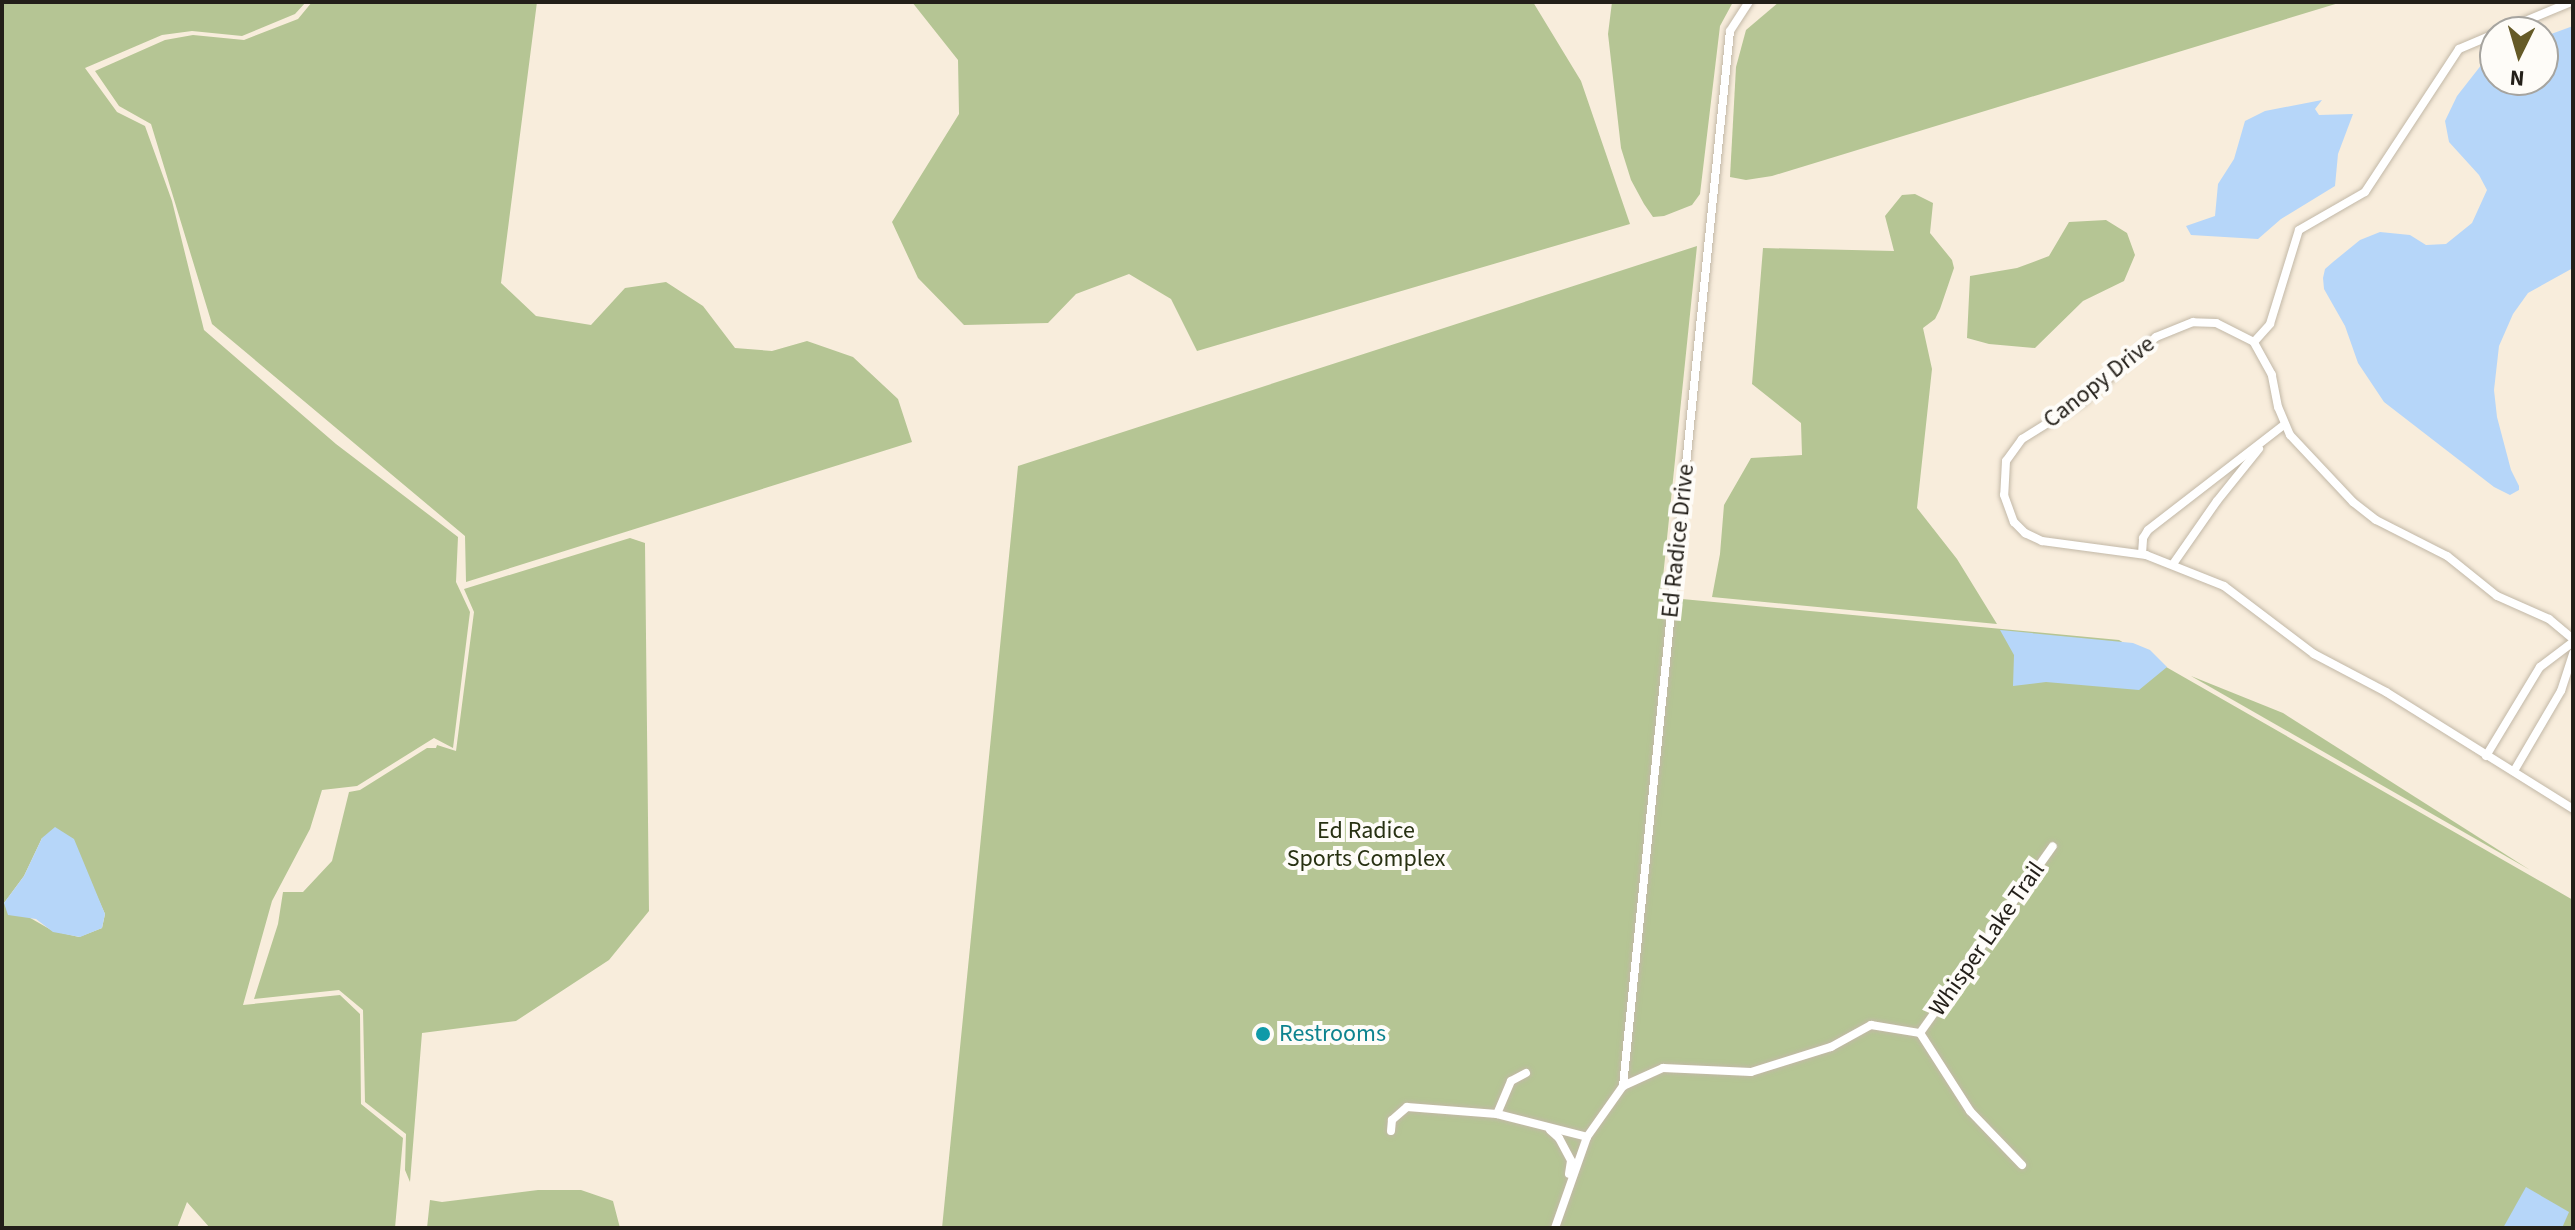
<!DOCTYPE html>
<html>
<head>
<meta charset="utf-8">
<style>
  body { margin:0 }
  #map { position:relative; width:2575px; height:1230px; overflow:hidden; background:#f8eddc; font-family:"Source Sans 3",sans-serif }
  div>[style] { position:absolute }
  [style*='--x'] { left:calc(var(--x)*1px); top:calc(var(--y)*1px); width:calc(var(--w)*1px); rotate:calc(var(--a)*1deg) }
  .green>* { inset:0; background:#b5c594 }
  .water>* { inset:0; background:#b6d6f9 }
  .roads { filter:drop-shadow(0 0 2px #c2b8a7) drop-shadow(0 0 2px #c2b8a7) }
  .street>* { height:8px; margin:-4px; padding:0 4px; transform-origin:4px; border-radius:4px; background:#fff }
  .dots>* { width:22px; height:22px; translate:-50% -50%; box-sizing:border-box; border:4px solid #fefcf8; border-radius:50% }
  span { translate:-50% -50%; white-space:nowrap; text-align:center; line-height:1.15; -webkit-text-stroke:8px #fefcf8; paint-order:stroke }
  .street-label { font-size:24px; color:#231f19 }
  .park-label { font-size:24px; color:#283112 }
  .culture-label { font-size:24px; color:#0d838f }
  .left { translate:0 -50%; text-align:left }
  .frame { position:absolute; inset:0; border:4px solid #231f19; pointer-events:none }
  .north { position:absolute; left:2479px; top:16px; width:80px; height:80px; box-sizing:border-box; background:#fefcf8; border:2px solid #a6a49f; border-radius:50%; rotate:185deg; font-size:22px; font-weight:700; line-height:32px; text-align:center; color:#231f19 }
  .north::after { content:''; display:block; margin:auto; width:28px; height:36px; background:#655a27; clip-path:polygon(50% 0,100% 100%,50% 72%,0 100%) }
</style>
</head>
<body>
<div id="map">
  <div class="green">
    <i style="clip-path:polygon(evenodd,2px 2px,306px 2px,295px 14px,242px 36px,192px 31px,162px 35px,85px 68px,117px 112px,145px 126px,172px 201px,204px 330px,336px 444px,458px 537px,456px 582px,470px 612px,453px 748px,434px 738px,357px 786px,322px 790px,310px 829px,272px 901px,243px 1005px,340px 995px,360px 1014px,361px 1104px,403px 1138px,395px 1228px,210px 1228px,187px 1202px,177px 1228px,2px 1228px,2px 2px,42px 838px,92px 885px,105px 914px,102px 928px,79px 937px,53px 931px,4px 903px,24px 876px,42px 838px)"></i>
    <i style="clip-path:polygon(312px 2px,537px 2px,501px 283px,536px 316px,591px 325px,625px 288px,666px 282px,703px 306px,735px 348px,772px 351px,807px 341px,853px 357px,898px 399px,912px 442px,466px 582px,465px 536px,212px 324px,151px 124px,119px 106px,95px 71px,165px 40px,193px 35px,244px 40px,298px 19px)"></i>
    <i style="clip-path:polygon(912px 2px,1533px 2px,1581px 81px,1630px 224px,1197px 351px,1171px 299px,1129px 274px,1076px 294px,1048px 323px,964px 325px,918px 278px,892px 222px,959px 114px,958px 60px)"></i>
    <i style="clip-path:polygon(1612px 2px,1733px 2px,1720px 26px,1700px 194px,1692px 205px,1664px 216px,1653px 217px,1644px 204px,1631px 180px,1621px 148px,1608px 34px)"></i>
    <i style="clip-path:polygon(1779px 2px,2342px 2px,1772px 176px,1746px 180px,1730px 177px,1736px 67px,1746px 30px)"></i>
    <i style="clip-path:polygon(1915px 194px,1933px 203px,1930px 233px,1952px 260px,1954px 268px,1940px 309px,1935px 319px,1923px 328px,1932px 369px,1917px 508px,1957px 559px,1997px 624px,1712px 597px,1720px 554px,1724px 505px,1751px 458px,1802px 455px,1801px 423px,1752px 384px,1763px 248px,1894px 251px,1885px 216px,1902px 195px)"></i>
    <i style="clip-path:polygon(2106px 220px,2127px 233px,2135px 255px,2124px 281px,2083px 301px,2035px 348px,1989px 344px,1967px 338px,1970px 276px,2017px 268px,2049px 256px,2069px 222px)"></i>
    <i style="clip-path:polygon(1697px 246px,1661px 597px,2119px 640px,2573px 900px,2573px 1228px,942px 1228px,1018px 466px)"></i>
    <i style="clip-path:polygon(630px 538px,645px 543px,649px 911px,609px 960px,516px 1021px,422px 1033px,410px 1182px,405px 1170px,406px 1134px,365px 1102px,363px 1010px,339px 990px,254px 999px,278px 924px,283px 892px,303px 892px,332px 861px,349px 792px,360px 790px,427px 748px,436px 748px,437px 745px,456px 751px,474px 612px,464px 589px)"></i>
    <i style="clip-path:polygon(2191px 676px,2283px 713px,2530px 870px)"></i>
    <i style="clip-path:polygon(538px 1190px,581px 1190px,613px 1201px,620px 1228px,427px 1228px,430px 1200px,442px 1202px)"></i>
  </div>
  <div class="water">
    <i style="clip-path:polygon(2573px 26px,2573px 268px,2528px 293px,2513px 314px,2499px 346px,2494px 390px,2497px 417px,2511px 470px,2519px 486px,2519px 490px,2510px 495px,2494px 487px,2384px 402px,2358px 363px,2345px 326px,2324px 289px,2323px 278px,2325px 269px,2333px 262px,2360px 240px,2380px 232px,2410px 235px,2426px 245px,2446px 244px,2472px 223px,2487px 190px,2479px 175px,2449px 142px,2445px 121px,2457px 96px,2493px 50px,2495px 80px,2543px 80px,2543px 37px)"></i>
    <i style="clip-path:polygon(2322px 100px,2315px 109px,2319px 115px,2353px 114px,2338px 154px,2335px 186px,2281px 219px,2258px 239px,2191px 235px,2186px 226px,2215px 216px,2218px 184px,2234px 159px,2245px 121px,2265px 111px)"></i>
    <i style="clip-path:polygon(2000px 630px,2133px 643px,2150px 650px,2167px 667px,2139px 690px,2046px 682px,2013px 686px,2014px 655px)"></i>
    <i style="clip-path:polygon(55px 827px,74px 839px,105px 914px,102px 928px,80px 937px,53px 932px,36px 919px,8px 915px,4px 903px,24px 876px,42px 838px)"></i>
    <i style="clip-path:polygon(2526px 1187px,2569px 1212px,2562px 1228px,2503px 1228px)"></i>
  </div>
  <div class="roads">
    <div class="street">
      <i style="--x:2499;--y:32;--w:78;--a:-22.6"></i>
      <i style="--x:2254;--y:342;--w:24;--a:-48"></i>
      <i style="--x:2270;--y:324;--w:98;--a:-72.9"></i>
      <i style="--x:2299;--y:230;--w:76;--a:-29.9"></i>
      <i style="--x:2365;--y:192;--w:171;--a:-56.7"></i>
      <i style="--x:2459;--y:49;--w:39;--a:-23"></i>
      <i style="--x:2142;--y:554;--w:16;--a:-86"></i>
      <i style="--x:2143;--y:538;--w:9;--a:-58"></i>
      <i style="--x:2148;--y:530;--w:173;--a:-37.7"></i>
      <i style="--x:2173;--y:564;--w:77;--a:-55.1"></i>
      <i style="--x:2217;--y:501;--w:67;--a:-51.1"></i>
      <i style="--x:2573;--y:639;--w:31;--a:-140"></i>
      <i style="--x:2549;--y:619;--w:57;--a:-156.1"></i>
      <i style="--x:2497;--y:596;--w:64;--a:-141.3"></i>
      <i style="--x:2447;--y:556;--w:80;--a:-153.1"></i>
      <i style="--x:2376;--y:520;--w:29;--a:-142"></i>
      <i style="--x:2353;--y:502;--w:92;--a:-133.2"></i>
      <i style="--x:2290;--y:435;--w:30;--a:-113"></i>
      <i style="--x:2278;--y:407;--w:33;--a:-101"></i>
      <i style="--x:2272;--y:375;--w:38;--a:-119"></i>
      <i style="--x:2254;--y:342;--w:42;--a:-153.4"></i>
      <i style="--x:2216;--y:323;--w:23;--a:-178"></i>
      <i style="--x:2193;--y:322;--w:40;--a:158"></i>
      <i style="--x:2156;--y:337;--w:97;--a:138.8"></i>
      <i style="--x:2083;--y:401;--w:72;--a:148.1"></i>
      <i style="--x:2022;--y:439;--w:27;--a:126"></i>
      <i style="--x:2006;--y:461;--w:34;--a:93"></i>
      <i style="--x:2004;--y:495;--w:29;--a:70"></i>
      <i style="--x:2014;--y:522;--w:16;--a:45"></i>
      <i style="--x:2025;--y:533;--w:19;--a:25"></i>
      <i style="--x:2042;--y:541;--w:105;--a:7.7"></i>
      <i style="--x:2146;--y:555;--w:84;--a:21.7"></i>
      <i style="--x:2224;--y:586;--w:113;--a:37.1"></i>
      <i style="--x:2314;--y:654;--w:81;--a:27.8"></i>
      <i style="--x:2386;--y:692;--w:221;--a:32"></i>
      <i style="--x:2486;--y:756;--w:104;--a:-58.8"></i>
      <i style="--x:2540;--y:667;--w:41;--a:-37.1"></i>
      <i style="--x:2514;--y:771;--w:93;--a:-59.6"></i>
      <i style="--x:2561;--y:691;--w:40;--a:-72"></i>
      <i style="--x:1920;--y:1033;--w:229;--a:-54.6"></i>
      <i style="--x:1623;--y:1086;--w:1060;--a:-84.21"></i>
      <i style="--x:1730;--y:31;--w:35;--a:-57"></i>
      <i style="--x:1497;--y:1114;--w:36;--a:-67"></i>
      <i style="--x:1511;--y:1081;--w:17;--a:-28"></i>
      <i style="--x:1550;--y:1130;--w:12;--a:42"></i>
      <i style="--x:1559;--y:1138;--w:26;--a:62"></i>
      <i style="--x:1571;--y:1161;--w:13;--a:99"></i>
      <i style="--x:1391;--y:1131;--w:11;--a:-85"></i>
      <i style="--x:1392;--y:1120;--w:20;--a:-41"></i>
      <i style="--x:1407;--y:1107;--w:90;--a:4.4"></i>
      <i style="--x:1497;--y:1114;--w:93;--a:14.3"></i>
      <i style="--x:1555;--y:1228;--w:96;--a:-70.6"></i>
      <i style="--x:1587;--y:1137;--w:62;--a:-54.8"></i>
      <i style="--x:1623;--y:1086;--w:44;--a:-24.2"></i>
      <i style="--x:1663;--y:1068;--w:88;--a:2.6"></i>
      <i style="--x:1751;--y:1072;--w:84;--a:-17.4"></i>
      <i style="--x:1831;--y:1047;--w:46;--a:-28.8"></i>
      <i style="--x:1871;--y:1025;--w:50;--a:9.3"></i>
      <i style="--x:1920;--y:1033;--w:93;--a:57.3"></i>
      <i style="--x:1970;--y:1111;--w:75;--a:46.1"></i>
    </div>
  </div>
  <div class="dots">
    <i style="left:1263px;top:1034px;background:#0f9aa8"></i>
  </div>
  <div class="street-label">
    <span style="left:2099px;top:382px;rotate:-38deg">Canopy Drive</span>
    <span style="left:1678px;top:541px;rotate:-84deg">Ed Radice Drive</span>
    <span style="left:1987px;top:939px;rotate:-55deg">Whisper Lake Trail</span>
  </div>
  <div class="park-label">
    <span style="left:1366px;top:845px">Ed Radice<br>Sports Complex</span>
  </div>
  <div class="culture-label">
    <span class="left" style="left:1279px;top:1034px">Restrooms</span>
  </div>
  <div class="frame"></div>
  <div class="north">N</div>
</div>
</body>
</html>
